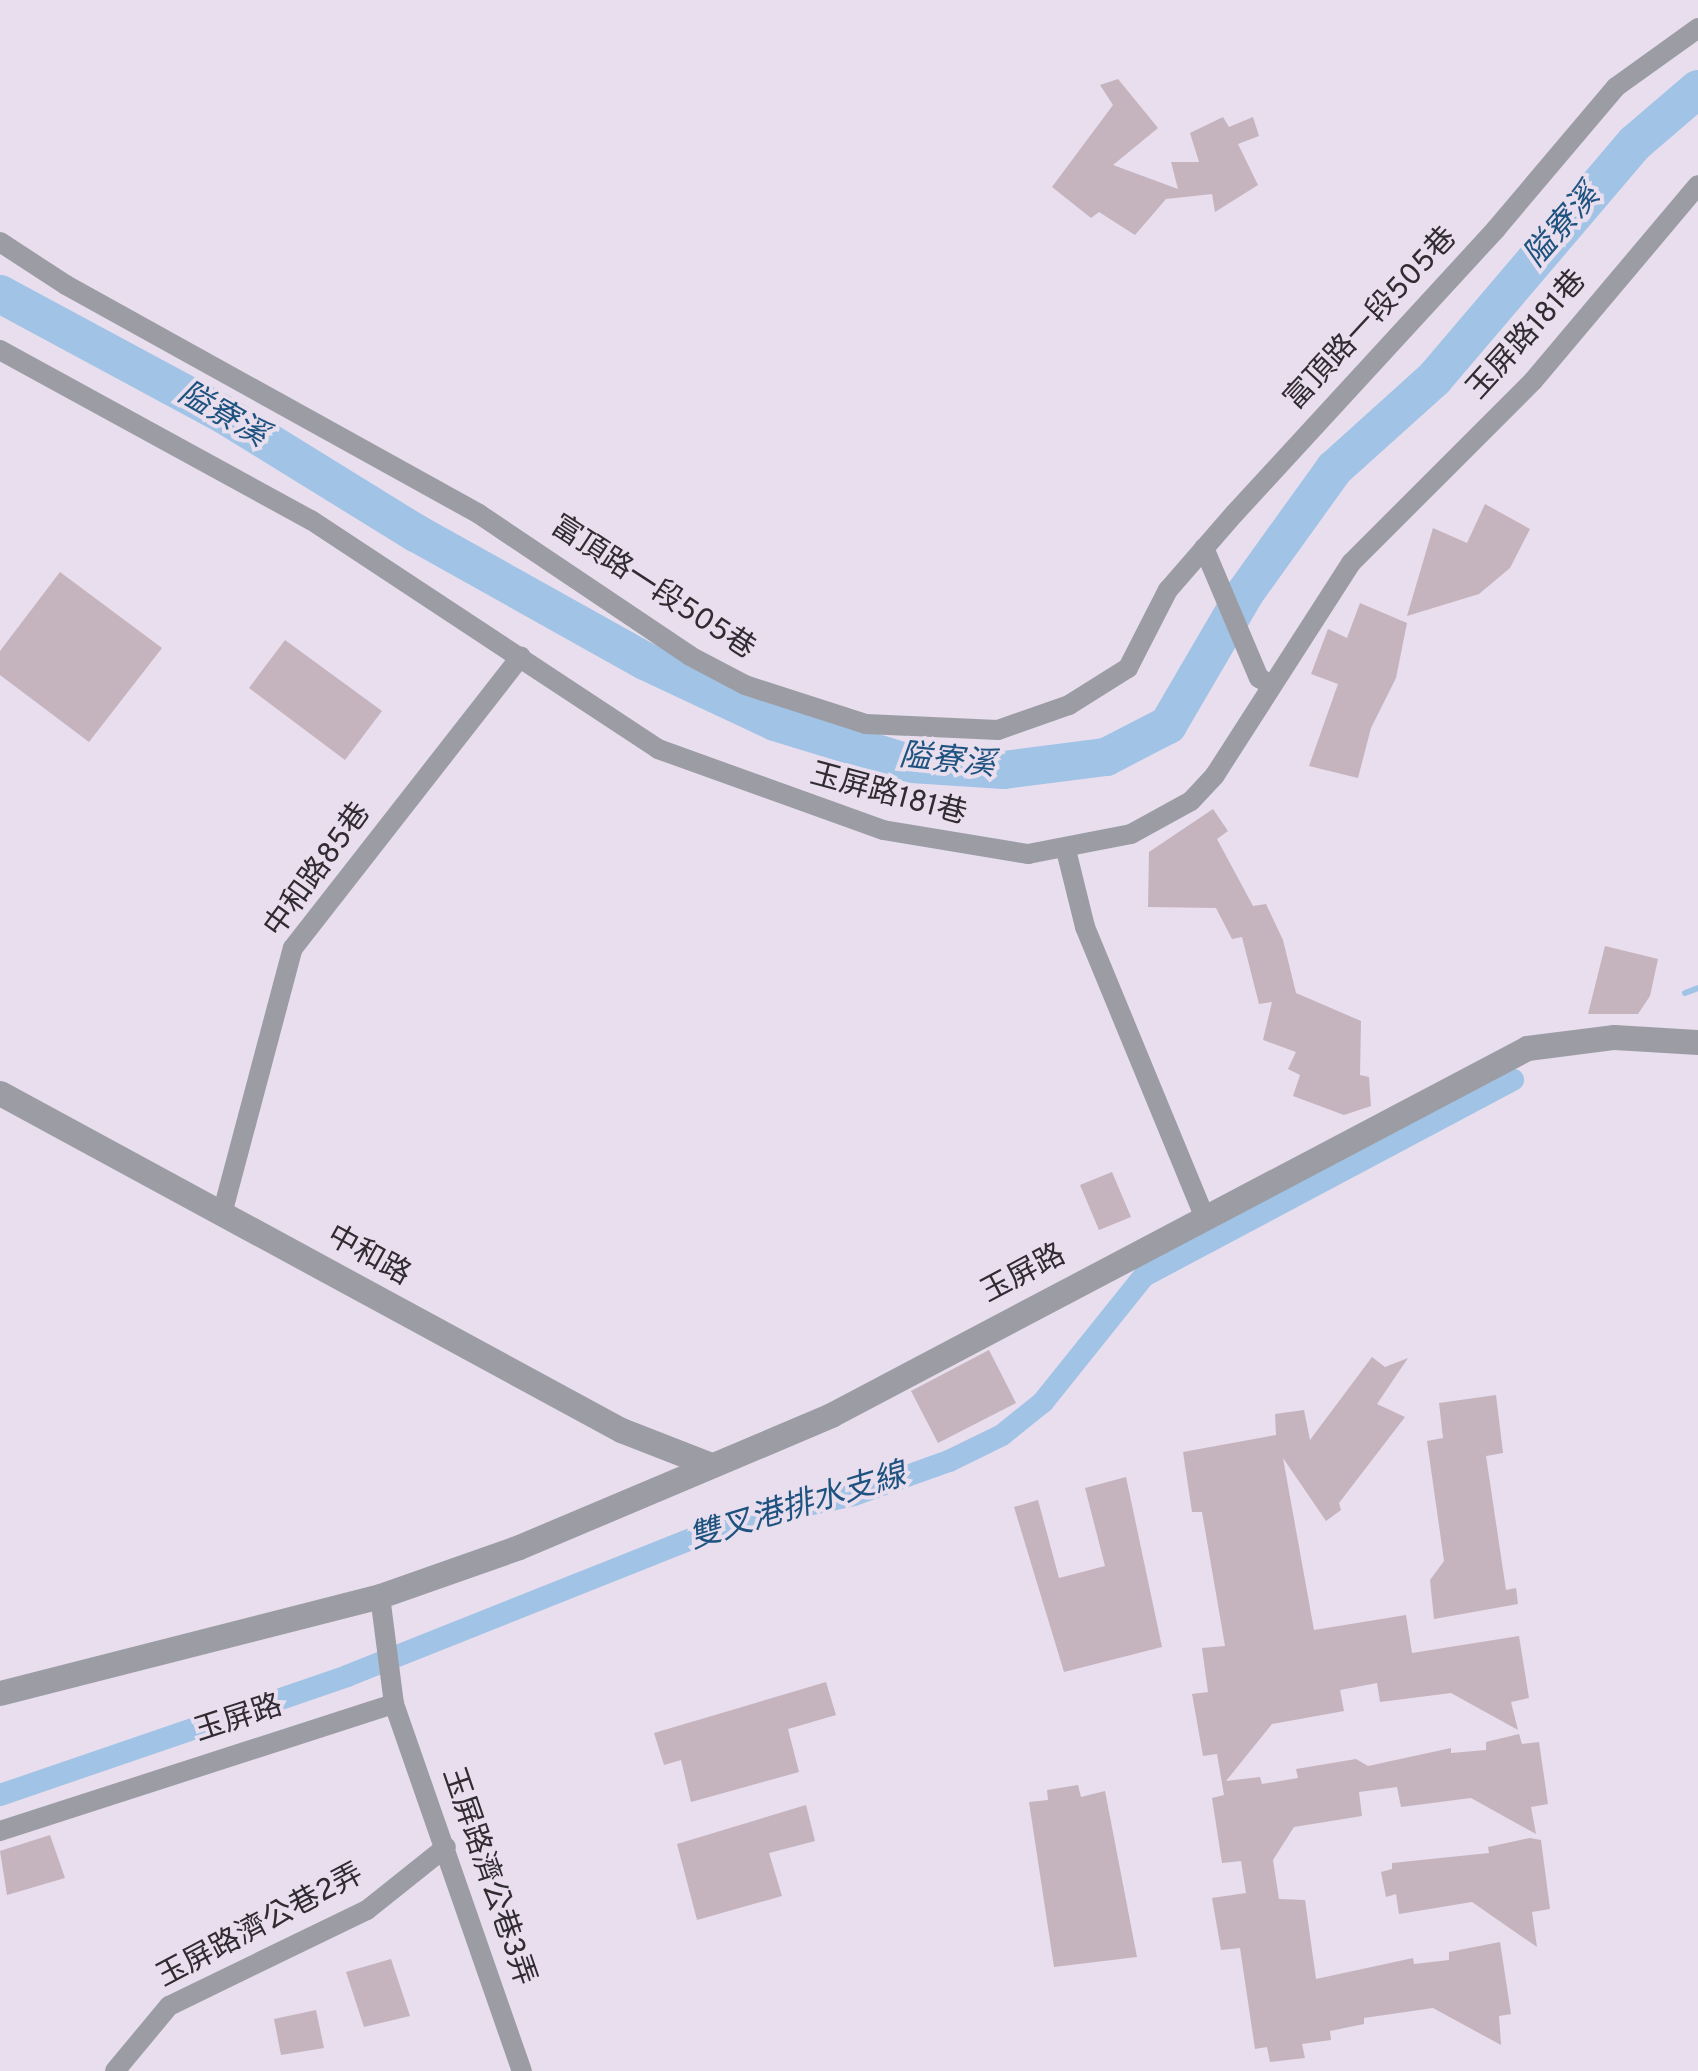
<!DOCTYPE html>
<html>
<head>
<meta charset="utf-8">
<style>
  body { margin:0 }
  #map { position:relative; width:1698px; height:2071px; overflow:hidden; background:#e8deee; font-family:Overpass,"Noto Sans TC",sans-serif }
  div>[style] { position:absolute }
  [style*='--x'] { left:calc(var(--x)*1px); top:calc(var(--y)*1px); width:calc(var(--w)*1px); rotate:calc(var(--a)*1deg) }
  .stream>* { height:6px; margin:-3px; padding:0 3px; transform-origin:3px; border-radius:3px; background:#a0c3e6 }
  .canal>* { height:22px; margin:-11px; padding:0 11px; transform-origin:11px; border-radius:11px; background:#a0c3e6 }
  .river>* { height:38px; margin:-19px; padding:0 19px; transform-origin:19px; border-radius:19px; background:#a0c3e6 }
  .building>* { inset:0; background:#c5b4bd }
  .minor>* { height:20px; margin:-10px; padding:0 10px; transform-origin:10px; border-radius:10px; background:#9c9da4 }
  .tertiary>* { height:25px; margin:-12.5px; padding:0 12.5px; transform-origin:12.5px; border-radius:12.5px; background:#9c9da4 }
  span { translate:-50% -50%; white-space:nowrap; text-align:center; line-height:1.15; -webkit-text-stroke:8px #e8deee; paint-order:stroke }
  .street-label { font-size:30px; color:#302c32 }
  .water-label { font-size:32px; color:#1e527f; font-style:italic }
</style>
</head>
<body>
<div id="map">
  <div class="stream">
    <i style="--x:1685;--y:993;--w:14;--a:-21"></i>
  </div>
  <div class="canal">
    <i style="--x:0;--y:1795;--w:367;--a:-18.9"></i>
    <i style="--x:347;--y:1676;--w:425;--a:-21.7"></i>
    <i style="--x:742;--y:1519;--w:115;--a:-12.1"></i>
    <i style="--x:854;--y:1495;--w:101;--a:-19.7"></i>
    <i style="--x:949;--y:1461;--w:59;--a:-26.1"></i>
    <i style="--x:1002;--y:1435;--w:53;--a:-38.8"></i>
    <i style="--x:1043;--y:1402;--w:161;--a:-51.3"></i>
    <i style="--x:1144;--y:1276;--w:418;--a:-28"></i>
  </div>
  <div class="river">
    <i style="--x:0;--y:294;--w:253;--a:28.3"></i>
    <i style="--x:223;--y:414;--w:227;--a:31.7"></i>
    <i style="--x:416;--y:533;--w:262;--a:29.2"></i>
    <i style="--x:645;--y:661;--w:144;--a:25.1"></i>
    <i style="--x:775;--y:722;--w:143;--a:17"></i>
    <i style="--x:912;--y:764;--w:92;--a:3.7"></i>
    <i style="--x:1004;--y:770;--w:103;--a:-7.3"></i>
    <i style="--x:1106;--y:757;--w:70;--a:-27.3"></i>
    <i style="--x:1168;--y:725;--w:153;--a:-59.7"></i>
    <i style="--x:1245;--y:593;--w:153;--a:-54.3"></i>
    <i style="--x:1334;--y:469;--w:135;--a:-42"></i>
    <i style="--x:1434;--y:379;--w:310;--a:-49.6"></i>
    <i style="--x:1635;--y:143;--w:83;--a:-40.6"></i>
  </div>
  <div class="building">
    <i style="clip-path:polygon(1118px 79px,1158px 128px,1113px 165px,1178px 189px,1171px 162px,1199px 162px,1190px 133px,1223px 117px,1229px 127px,1253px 117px,1259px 136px,1238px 144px,1258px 185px,1215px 212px,1212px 194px,1166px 199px,1135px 235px,1099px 212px,1091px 218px,1052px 187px,1113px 105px,1100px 85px)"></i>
    <i style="clip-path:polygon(1485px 504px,1530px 529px,1510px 568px,1479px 594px,1407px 616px,1433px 528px,1467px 543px)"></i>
    <i style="clip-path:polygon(60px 572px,162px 648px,89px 742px,0 675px,0 651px)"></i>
    <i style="clip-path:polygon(1360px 603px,1407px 623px,1396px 678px,1371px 728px,1358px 778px,1309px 766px,1338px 684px,1311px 674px,1328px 629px,1347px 638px)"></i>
    <i style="clip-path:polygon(285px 640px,382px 711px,345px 760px,249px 688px)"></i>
    <i style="clip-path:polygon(1213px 809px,1228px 831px,1217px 839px,1253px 906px,1266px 904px,1283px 940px,1296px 993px,1361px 1021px,1360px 1075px,1369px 1077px,1371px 1106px,1344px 1115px,1293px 1096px,1300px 1075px,1288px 1069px,1296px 1052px,1263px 1040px,1272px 1002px,1259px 1004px,1242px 937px,1232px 939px,1216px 908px,1148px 907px,1149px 852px)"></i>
    <i style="clip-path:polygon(1605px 946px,1658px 959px,1650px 996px,1638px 1014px,1588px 1014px)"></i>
    <i style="clip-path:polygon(1112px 1172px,1131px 1217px,1099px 1230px,1080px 1185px)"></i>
    <i style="clip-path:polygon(989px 1350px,1016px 1403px,938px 1443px,911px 1391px)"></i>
    <i style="clip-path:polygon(1372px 1357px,1385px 1367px,1408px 1358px,1377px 1404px,1405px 1417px,1339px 1503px,1341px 1510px,1326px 1521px,1283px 1458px,1314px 1630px,1406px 1615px,1412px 1653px,1519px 1636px,1529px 1698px,1511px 1702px,1518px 1730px,1451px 1693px,1380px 1702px,1377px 1683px,1340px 1690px,1344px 1711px,1272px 1724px,1226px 1781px,1260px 1777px,1262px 1784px,1298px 1778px,1296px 1769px,1356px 1759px,1368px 1766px,1451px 1748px,1451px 1753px,1486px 1750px,1486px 1742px,1519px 1734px,1522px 1744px,1539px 1742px,1548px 1804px,1531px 1807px,1536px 1834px,1471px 1798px,1401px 1807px,1397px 1787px,1359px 1792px,1362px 1816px,1294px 1827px,1273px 1860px,1279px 1899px,1305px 1900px,1316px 1979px,1413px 1958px,1414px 1964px,1449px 1960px,1449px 1952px,1500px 1942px,1511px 2014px,1499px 2016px,1501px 2045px,1433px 2008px,1364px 2018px,1364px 2024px,1330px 2031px,1331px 2040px,1302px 2044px,1305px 2058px,1270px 2062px,1267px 2047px,1255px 2049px,1240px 1948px,1221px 1950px,1212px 1898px,1246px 1893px,1241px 1861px,1222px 1863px,1212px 1798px,1224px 1795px,1217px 1754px,1203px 1756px,1192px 1694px,1208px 1692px,1202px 1648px,1225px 1646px,1202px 1512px,1192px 1512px,1183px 1452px,1276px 1435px,1275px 1414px,1304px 1410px,1310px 1440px)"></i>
    <i style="clip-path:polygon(1496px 1395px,1503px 1453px,1486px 1456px,1506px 1590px,1516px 1588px,1518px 1604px,1434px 1619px,1430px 1580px,1444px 1561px,1427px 1441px,1443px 1438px,1439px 1403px)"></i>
    <i style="clip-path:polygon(1126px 1477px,1162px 1647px,1064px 1672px,1014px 1507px,1038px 1500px,1059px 1578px,1105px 1566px,1085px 1488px)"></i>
    <i style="clip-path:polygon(826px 1682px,836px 1715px,788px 1729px,799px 1772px,691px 1802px,681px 1760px,664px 1765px,654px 1733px)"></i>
    <i style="clip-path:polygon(1078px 1785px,1081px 1797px,1105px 1791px,1137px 1957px,1054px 1967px,1029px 1802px,1048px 1800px,1047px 1790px)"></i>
    <i style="clip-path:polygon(806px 1805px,815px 1841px,769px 1853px,782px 1896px,697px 1920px,677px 1844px)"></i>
    <i style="clip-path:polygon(50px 1835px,65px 1878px,7px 1895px,0 1851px)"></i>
    <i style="clip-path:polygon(1530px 1838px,1541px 1840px,1550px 1909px,1532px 1912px,1537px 1947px,1472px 1902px,1399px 1914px,1396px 1894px,1386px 1897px,1381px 1872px,1392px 1869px,1392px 1863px,1489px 1853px,1488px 1847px)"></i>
    <i style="clip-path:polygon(391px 1959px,410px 2016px,364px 2027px,346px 1972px)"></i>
    <i style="clip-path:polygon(316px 2010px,324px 2048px,281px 2055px,274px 2019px)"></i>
  </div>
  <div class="minor">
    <i style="--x:0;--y:242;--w:79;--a:33.1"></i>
    <i style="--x:66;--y:285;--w:472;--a:29"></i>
    <i style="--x:479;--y:514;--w:254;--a:33.9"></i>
    <i style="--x:690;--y:656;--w:62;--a:27.8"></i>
    <i style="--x:745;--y:685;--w:127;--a:17.9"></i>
    <i style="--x:866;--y:724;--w:132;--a:2.6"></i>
    <i style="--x:998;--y:730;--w:75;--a:-19.4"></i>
    <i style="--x:1069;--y:705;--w:70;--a:-32.1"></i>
    <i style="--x:1128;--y:668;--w:88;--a:-62.9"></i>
    <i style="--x:1168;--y:590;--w:102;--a:-49"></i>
    <i style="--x:1235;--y:513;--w:386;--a:-47.4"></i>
    <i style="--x:1496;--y:229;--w:186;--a:-49.8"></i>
    <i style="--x:1616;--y:87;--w:101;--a:-35.7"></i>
    <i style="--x:0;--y:350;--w:354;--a:28.7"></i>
    <i style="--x:311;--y:520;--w:416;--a:33.4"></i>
    <i style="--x:658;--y:749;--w:239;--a:19.8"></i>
    <i style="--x:883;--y:830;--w:147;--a:9.4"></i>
    <i style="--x:1028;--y:854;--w:105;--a:-11"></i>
    <i style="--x:1131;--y:834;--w:68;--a:-28.8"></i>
    <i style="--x:1191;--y:801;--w:35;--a:-47"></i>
    <i style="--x:1215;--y:775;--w:252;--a:-57.3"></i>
    <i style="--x:1351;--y:563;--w:257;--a:-45"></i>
    <i style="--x:1533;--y:381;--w:256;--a:-49.9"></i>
    <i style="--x:1204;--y:548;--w:141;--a:67.1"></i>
    <i style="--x:1259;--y:678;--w:10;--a:29"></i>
    <i style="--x:1066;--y:850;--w:79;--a:76.1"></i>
    <i style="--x:1085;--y:927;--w:313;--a:67.6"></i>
    <i style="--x:222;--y:1214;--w:275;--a:-75.1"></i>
    <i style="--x:293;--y:948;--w:370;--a:-52"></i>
    <i style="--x:394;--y:1704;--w:389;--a:70.8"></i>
    <i style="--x:0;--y:1831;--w:414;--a:-17.9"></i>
    <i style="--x:394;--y:1704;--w:109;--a:-97.4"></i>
    <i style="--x:115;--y:2071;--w:85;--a:-50.3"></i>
    <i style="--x:169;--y:2006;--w:220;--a:-25.9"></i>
    <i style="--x:367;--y:1910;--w:101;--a:-38.6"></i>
  </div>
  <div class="tertiary">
    <i style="--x:0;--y:1093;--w:707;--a:28.49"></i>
    <i style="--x:621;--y:1430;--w:97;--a:21.3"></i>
    <i style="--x:0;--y:1693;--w:392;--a:-14.3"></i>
    <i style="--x:380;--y:1596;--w:147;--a:-19.4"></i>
    <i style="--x:519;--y:1547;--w:339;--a:-22.9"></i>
    <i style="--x:831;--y:1415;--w:787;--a:-27.8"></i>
    <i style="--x:1527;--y:1048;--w:88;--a:-7.2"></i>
    <i style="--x:1614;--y:1037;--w:84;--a:3.4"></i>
  </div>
  <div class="street-label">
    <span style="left:1372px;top:320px;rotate:-47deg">富頂路一段505巷</span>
    <span style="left:1528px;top:336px;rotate:-48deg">玉屏路181巷</span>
    <span style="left:652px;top:589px;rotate:33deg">富頂路一段505巷</span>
    <span style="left:888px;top:796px;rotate:15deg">玉屏路181巷</span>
    <span style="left:319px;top:871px;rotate:-54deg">中和路85巷</span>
    <span style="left:368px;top:1257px;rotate:29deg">中和路</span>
    <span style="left:1024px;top:1275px;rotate:-28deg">玉屏路</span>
    <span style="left:239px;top:1720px;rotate:-18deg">玉屏路</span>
    <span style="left:487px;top:1877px;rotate:71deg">玉屏路濟公巷3弄</span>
    <span style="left:261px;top:1927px;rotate:-28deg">玉屏路濟公巷2弄</span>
  </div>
  <div class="water-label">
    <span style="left:1563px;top:227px;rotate:-49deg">隘寮溪</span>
    <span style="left:222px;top:416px;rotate:30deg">隘寮溪</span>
    <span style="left:947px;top:762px;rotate:6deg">隘寮溪</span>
    <span style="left:798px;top:1508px;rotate:-17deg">雙叉港排水支線</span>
  </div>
</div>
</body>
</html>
